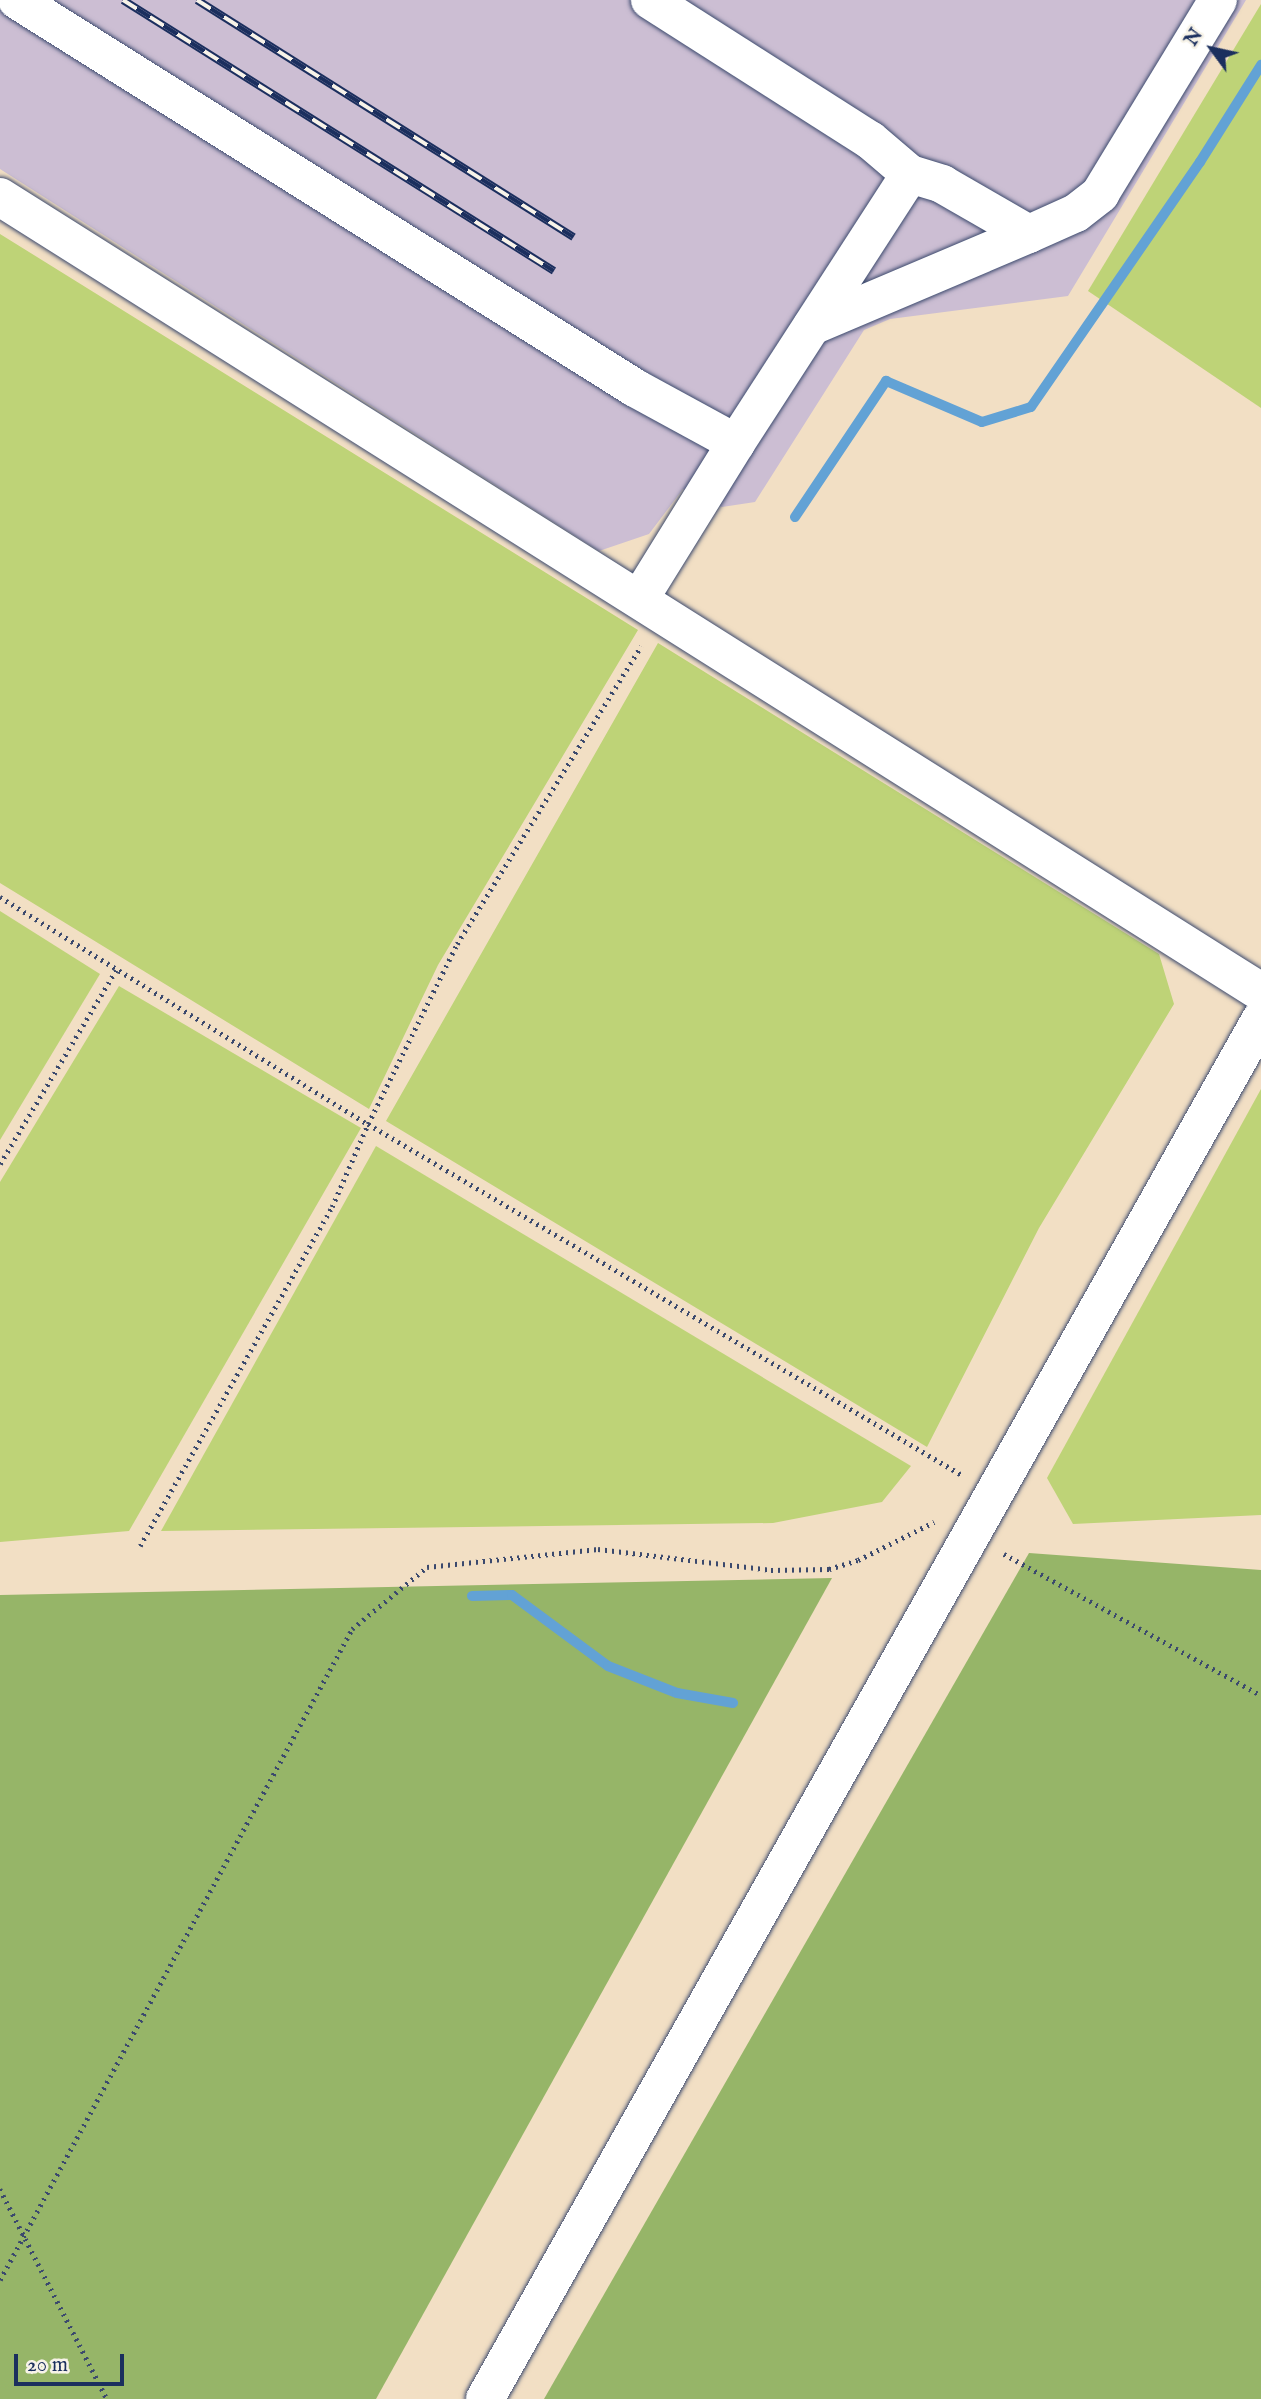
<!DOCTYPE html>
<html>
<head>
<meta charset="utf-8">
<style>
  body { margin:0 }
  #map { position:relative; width:1261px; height:2399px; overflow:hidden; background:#f2dfc4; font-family:"IM FELL English",serif }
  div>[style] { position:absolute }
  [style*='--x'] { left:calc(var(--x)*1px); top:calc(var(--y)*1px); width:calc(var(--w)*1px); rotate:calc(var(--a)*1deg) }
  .industrial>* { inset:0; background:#ccbed3 }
  .green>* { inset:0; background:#bed377 }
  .forest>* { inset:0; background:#96b568 }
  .stream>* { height:10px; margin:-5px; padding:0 5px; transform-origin:5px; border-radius:5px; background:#62a2d5 }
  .path>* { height:4.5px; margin-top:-2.25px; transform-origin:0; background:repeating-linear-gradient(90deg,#3b496d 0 2px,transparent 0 7px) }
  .roads { filter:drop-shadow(0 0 2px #3b496d) drop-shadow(0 0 2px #3b496d) }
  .minor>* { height:38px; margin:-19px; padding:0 19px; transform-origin:19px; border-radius:19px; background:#fff }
  .major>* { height:38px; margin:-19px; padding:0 19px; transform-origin:19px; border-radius:19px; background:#fff }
  .rail>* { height:8px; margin-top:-4px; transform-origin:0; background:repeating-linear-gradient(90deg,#f7f3e8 0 16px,#1b2f5e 0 32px); box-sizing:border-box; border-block:2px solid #1b2f5e }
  span { translate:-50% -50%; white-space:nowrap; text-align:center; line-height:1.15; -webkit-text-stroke:5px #f7f3e8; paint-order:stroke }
  .north { position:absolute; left:1177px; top:14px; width:70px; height:70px; -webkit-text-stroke:5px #f7f3e8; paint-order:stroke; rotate:303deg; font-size:19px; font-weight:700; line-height:28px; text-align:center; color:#1b2f5e }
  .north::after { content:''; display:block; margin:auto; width:24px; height:32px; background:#1b2f5e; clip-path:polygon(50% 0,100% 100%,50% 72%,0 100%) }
  .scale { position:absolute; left:14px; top:2354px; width:110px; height:32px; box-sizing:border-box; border:4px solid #1b2f5e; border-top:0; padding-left:9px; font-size:21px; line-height:24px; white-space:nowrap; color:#1b2f5e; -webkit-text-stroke:5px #f7f3e8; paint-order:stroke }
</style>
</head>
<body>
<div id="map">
  <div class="industrial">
    <i style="clip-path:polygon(0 0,1246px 0,1068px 296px,890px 319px,864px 330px,755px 502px,722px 507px,683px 489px,649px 534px,599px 551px,0 169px)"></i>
  </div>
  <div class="green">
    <i style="clip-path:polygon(1261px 4px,1261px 408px,1088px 291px)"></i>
    <i style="clip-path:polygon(0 234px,638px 630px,438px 965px,369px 1109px,0 883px)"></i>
    <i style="clip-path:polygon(658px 643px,1159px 954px,1174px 1004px,1039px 1228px,927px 1447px,386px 1121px)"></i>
    <i style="clip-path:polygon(0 911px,100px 974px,0 1140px)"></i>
    <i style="clip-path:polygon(119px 986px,361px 1128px,129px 1531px,0 1542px,0 1182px)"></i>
    <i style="clip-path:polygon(1261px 1089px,1261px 1515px,1073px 1524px,1047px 1478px)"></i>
    <i style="clip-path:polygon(376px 1146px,911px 1466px,882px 1502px,773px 1523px,161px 1531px)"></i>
  </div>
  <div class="forest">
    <i style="clip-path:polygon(1029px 1553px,1261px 1570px,1261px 2399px,544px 2399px)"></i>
    <i style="clip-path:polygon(832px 1578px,376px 2399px,0 2399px,0 1595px)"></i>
  </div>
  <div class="stream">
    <i style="--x:795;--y:517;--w:164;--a:-56.2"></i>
    <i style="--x:886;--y:381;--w:104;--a:23.1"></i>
    <i style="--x:982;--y:422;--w:51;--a:-17"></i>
    <i style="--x:1031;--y:407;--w:298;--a:-55.4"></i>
    <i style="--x:1200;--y:162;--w:115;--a:-57.8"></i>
    <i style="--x:472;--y:1596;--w:40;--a:-1.4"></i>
    <i style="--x:512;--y:1595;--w:119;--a:36.5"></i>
    <i style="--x:608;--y:1666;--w:74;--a:21.4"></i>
    <i style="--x:677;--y:1693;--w:57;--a:10.1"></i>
  </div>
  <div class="path">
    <i style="--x:0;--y:897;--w:432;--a:31.7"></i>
    <i style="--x:368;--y:1124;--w:201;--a:-63.7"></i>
    <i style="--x:457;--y:944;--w:350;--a:-58.3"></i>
    <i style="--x:0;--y:1164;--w:226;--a:-59.1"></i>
    <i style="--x:140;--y:1546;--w:390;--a:-60.5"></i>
    <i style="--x:332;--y:1207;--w:90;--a:-66.6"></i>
    <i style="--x:368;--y:1124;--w:690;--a:30.58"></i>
    <i style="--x:1004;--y:1554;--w:293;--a:28.8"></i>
    <i style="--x:0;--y:2189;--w:236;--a:63"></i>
    <i style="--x:0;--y:2280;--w:740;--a:-61.6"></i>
    <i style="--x:352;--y:1629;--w:97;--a:-39.6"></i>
    <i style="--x:427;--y:1567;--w:172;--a:-6"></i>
    <i style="--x:598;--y:1549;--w:174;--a:6.9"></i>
    <i style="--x:771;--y:1570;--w:58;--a:-1"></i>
    <i style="--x:829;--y:1569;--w:30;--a:-17"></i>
    <i style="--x:858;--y:1560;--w:85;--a:-26.6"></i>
  </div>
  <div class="roads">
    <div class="minor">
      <i style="--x:17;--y:0;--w:730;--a:32.12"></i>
      <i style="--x:635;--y:388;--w:115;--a:28.6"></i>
      <i style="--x:736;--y:443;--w:320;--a:-57.1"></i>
      <i style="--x:650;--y:0;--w:261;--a:32.5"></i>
      <i style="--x:870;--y:140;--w:52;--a:40.4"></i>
      <i style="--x:910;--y:174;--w:34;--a:17"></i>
      <i style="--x:942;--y:184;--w:100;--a:29.9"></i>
      <i style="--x:1029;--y:234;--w:51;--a:-24.1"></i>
      <i style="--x:1076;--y:213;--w:31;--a:-38"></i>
      <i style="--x:1100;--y:194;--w:227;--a:-58.7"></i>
      <i style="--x:0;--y:197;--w:1491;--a:32.23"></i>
      <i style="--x:812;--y:326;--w:236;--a:-23"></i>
      <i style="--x:640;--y:598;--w:182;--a:-58.2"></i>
    </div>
    <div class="major">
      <i style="--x:485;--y:2399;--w:1583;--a:-60.65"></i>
    </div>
  </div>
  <div class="rail">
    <i style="--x:123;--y:0;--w:509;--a:32.16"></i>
    <i style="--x:197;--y:0;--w:445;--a:32.2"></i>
  </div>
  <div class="north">N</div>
  <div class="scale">20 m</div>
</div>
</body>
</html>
